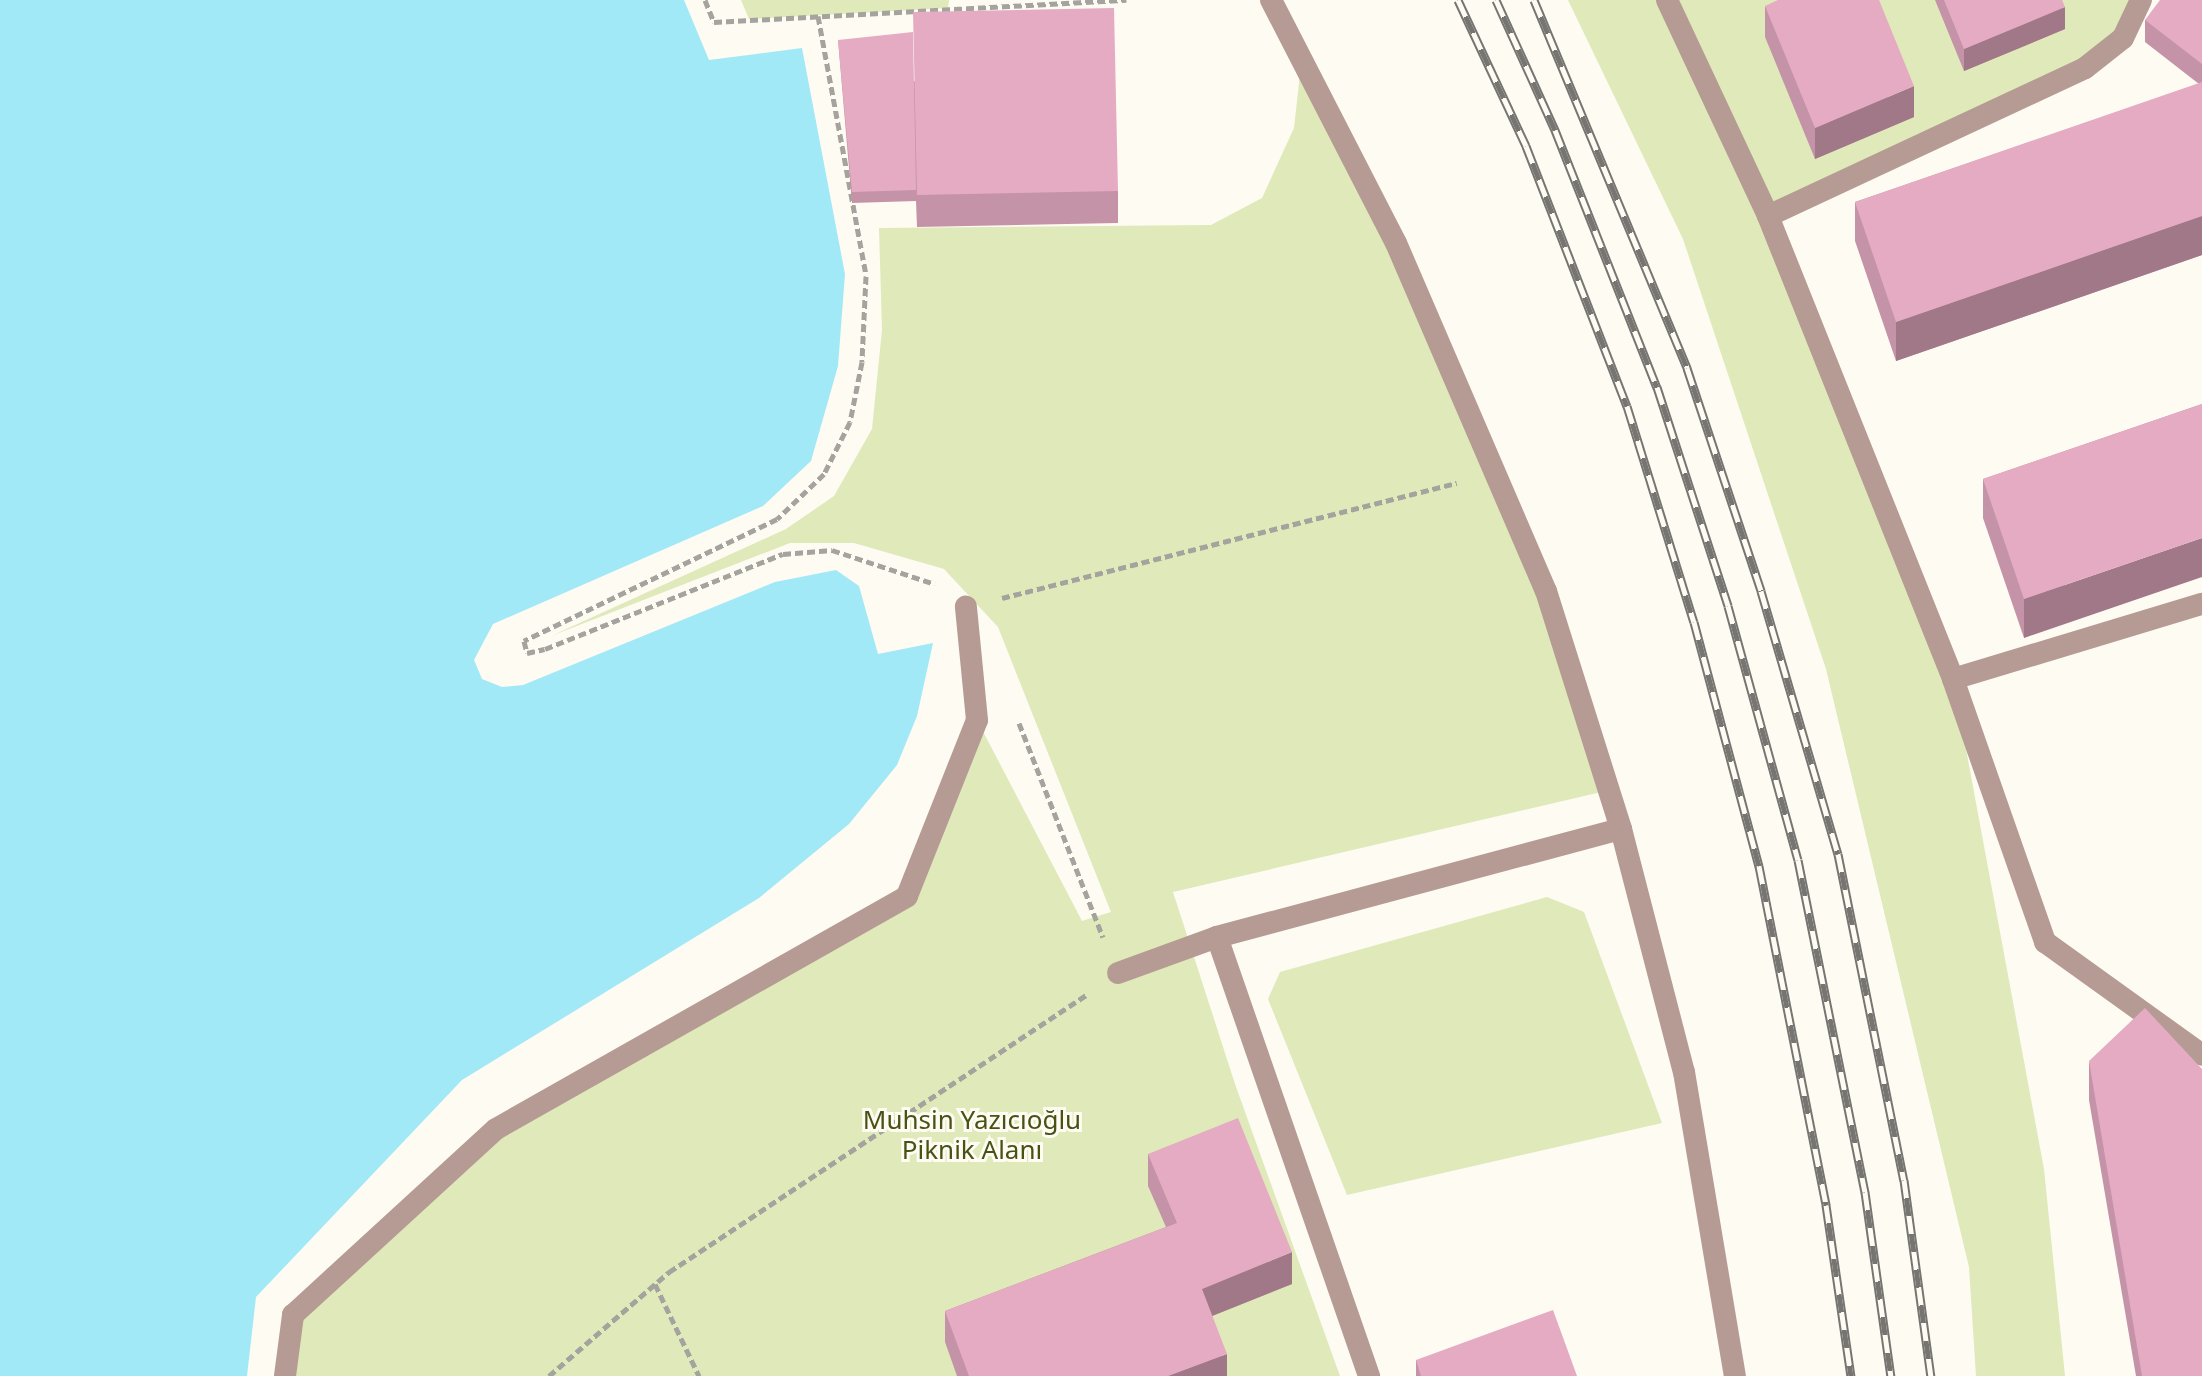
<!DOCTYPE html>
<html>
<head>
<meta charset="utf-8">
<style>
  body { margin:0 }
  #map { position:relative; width:2202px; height:1376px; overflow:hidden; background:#fefbf3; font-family:"Noto Sans",sans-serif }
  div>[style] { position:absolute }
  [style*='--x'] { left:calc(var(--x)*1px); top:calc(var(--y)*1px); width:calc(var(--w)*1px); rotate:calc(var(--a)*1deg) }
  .green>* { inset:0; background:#dfe9b9 }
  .water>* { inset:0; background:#a1e9f6 }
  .path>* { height:5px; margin-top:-2.5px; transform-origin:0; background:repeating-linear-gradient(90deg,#a5a39d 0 8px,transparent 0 12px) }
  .pedestrian>* { height:22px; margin:-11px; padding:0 11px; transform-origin:11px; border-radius:11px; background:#b59b93 }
  .minor>* { height:22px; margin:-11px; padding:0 11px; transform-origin:11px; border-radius:11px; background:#b59b93 }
  .rail>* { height:9px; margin-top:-4.5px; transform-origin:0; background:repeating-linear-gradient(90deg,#fefbf3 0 18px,#777571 0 36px); box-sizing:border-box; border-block:2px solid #777571 }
  .wall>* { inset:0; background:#c593a8 }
  .shaded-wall>* { inset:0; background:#a07888 }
  .building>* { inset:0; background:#e5abc3 }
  span { translate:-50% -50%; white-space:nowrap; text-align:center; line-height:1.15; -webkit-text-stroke:6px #fefbf3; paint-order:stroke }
  .park-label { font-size:26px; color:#495215 }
</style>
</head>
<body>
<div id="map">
  <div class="green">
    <i style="clip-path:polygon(741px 0,949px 0,948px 8px,749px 19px)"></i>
    <i style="clip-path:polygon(1568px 0,2141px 0,2123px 38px,1768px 216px,1953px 679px,2044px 1169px,2065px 1376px,1976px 1376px,1969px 1267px,1826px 669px,1683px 239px)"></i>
    <i style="clip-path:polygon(1302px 56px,1546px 591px,1610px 790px,1173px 892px,1235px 1084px,1340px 1376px,291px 1376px,293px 1315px,496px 1129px,907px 896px,977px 720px,1082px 921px,1111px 912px,998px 627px,944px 569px,854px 543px,790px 543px,551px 636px,786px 529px,834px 496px,872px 429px,882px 330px,879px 228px,1211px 225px,1262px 198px,1294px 128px)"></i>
    <i style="clip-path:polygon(1547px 897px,1584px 912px,1662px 1123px,1347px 1195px,1268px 999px,1280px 972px)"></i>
  </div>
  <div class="water">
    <i style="clip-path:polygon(0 0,684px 0,709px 60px,802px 48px,845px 274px,838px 366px,811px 461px,763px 506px,493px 624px,474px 660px,482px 679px,502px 687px,523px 685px,775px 582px,836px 570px,859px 586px,878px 654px,933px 643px,917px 716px,897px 765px,849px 824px,759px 898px,462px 1080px,256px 1297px,247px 1376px,0 1376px)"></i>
  </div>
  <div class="path">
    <i style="--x:705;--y:0;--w:24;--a:68"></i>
    <i style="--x:714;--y:22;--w:413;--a:-3.1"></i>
    <i style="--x:818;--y:16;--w:264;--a:79.5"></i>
    <i style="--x:866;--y:276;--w:86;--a:92.7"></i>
    <i style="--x:862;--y:362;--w:61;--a:101.3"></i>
    <i style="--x:850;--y:422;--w:58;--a:116.6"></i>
    <i style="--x:824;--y:474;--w:65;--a:136.2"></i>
    <i style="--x:777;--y:519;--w:281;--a:154.3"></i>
    <i style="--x:524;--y:641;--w:12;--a:76"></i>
    <i style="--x:527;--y:653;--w:18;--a:-13"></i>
    <i style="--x:545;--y:649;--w:256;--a:-21.8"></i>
    <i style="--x:783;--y:554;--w:49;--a:-4.7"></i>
    <i style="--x:832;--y:550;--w:108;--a:18.3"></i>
    <i style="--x:1002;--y:598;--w:469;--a:-14.2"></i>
    <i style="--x:1019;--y:723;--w:230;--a:68.6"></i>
    <i style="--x:655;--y:1284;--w:102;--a:64.4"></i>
    <i style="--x:549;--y:1376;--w:159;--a:-40.9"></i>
    <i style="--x:669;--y:1272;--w:501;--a:-33.59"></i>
  </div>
  <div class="pedestrian">
    <i style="--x:285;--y:1376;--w:62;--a:-82.5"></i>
    <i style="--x:293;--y:1315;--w:275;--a:-42.5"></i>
    <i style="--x:496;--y:1129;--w:472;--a:-29.5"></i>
    <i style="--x:907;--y:896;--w:189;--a:-68.3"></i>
    <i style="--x:977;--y:720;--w:114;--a:-95.6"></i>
  </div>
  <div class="minor">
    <i style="--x:1271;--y:0;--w:273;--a:62.8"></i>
    <i style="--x:1396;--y:243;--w:379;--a:66.7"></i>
    <i style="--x:1546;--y:591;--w:250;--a:72.5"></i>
    <i style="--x:1621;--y:829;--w:251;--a:75.5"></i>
    <i style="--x:1684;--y:1072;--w:308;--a:80.5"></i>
    <i style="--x:1667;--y:0;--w:238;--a:64.9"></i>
    <i style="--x:1768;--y:216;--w:499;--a:68.2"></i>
    <i style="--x:1953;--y:679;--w:279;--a:70.7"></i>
    <i style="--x:2045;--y:942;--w:193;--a:35.7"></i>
    <i style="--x:1768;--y:216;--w:350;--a:-25"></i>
    <i style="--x:2085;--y:68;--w:48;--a:-38.3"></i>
    <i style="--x:2123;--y:38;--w:42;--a:-64.7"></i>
    <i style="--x:1953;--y:679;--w:260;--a:-16.8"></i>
    <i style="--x:1217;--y:937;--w:465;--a:70.9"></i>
    <i style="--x:1118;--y:973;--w:105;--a:-20"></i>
    <i style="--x:1217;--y:937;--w:418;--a:-15"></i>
  </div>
  <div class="rail">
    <i style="--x:1458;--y:0;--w:161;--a:65"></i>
    <i style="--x:1526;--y:146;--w:279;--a:68.8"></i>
    <i style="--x:1627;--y:406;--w:226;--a:72.8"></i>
    <i style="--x:1694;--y:622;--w:253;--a:75.1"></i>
    <i style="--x:1759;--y:866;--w:346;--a:78.8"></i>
    <i style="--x:1826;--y:1205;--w:173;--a:81.7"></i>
    <i style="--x:1496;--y:0;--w:143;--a:65.6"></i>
    <i style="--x:1555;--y:130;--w:277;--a:68.4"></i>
    <i style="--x:1657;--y:387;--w:230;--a:72"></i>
    <i style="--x:1728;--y:606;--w:263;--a:74.6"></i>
    <i style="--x:1798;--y:860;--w:339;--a:78.6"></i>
    <i style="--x:1865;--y:1192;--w:186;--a:82"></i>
    <i style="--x:1534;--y:0;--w:399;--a:67.4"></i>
    <i style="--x:1687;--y:368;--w:235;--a:71.6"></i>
    <i style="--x:1761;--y:591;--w:274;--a:73.7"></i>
    <i style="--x:1838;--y:854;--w:333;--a:78.6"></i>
    <i style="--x:1904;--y:1180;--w:198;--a:82.2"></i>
  </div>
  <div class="wall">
    <i style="clip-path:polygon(1935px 0,2062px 0,2065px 29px,1964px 71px)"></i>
    <i style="clip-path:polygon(2202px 0,2202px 255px,1896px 361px,1855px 241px,1855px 202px,2199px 84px,2145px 42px,2145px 20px)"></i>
    <i style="clip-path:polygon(1765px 6px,1914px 117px,1815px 159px,1765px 37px)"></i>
    <i style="clip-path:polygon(838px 40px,1118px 191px,1118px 223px,917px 227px,916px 201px,852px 203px)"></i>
    <i style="clip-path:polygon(2202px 404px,2024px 638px,1983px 518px,1983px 479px)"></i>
    <i style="clip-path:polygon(2089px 1061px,2202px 1376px,2136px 1376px,2089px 1100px)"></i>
    <i style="clip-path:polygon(1148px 1154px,1292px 1284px,1212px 1316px,1227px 1376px,957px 1376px,945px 1342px,945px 1311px,1166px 1227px,1148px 1186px)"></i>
    <i style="clip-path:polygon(1416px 1360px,1577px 1376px,1416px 1376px)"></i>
  </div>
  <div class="shaded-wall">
    <i style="clip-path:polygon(2065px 7px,2065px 29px,1964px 71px,1964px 49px)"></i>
    <i style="clip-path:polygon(1914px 86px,1914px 117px,1815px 159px,1815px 128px)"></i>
    <i style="clip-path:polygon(2202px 216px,2202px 255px,1896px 361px,1896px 322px)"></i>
    <i style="clip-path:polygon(2202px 538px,2202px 577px,2024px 638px,2024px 599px)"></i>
    <i style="clip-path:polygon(1292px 1252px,1292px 1284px,1202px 1320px,1202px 1289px)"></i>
    <i style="clip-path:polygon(1227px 1354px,1227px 1376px,1168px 1376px)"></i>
  </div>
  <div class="building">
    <i style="clip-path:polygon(1778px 0,1879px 0,1914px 86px,1815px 128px,1765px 6px)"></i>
    <i style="clip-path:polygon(1944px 0,2062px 0,2065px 7px,1964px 49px)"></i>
    <i style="clip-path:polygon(2160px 0,2202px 0,2202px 64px,2145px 20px)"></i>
    <i style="clip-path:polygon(1114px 8px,1118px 191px,917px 195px,913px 12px)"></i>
    <i style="clip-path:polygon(913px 32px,916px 190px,852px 192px,838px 40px)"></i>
    <i style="clip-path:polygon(2202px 82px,2202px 216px,1896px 322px,1855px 202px)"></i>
    <i style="clip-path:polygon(2202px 404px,2202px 538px,2024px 599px,1983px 479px)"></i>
    <i style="clip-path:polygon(2145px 1008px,2202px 1069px,2202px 1376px,2142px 1376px,2089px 1061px)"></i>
    <i style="clip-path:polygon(1238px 1118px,1292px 1252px,1202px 1289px,1227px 1354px,1168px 1376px,969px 1376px,945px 1311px,1177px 1223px,1148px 1154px)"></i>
    <i style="clip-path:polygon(1553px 1310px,1577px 1376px,1421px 1376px,1416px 1360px)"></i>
  </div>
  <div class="park-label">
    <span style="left:972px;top:1135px">Muhsin Yazıcıoğlu<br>Piknik Alanı</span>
  </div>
</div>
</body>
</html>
